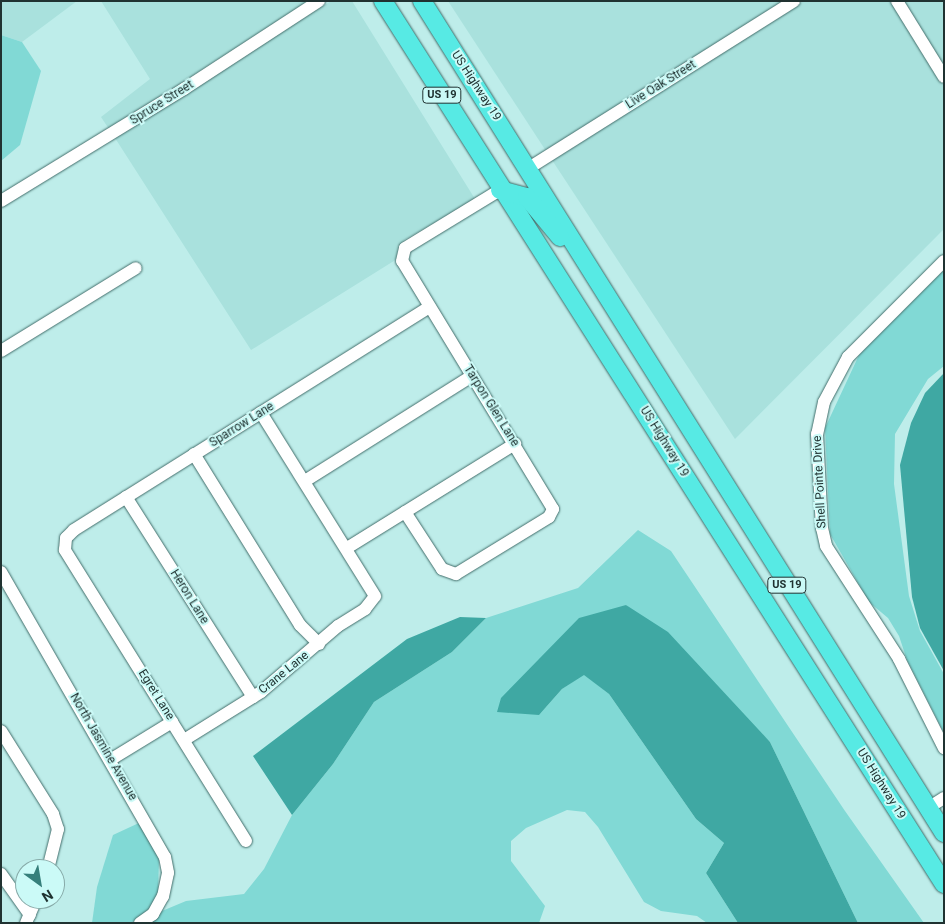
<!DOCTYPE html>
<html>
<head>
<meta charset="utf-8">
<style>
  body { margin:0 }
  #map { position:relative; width:945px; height:924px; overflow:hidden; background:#beedea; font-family:Roboto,sans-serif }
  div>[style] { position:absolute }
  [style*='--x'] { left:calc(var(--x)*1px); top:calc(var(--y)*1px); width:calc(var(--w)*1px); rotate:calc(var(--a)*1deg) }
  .built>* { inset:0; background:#a9e1dd }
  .green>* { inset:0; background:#81d9d5 }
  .water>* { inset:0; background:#3fa8a3 }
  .roads { filter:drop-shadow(0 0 1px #426d6a) drop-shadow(0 0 1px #426d6a) }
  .minor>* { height:12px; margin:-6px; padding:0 6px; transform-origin:6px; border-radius:6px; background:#fff }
  .highway>* { height:18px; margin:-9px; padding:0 9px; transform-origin:9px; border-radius:9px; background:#57eae4 }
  span { translate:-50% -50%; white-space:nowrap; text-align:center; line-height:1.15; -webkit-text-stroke:4px #cbfaf7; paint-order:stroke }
  .shield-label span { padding:1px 4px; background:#cbfaf7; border:1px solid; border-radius:4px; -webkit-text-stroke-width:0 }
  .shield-label { font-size:11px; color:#203231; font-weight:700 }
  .street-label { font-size:12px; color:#203231 }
  .frame { position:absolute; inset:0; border:2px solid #203231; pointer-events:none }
  .north { position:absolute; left:15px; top:859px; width:50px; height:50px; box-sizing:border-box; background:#cbfaf7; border:1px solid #87aaa8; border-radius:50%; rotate:148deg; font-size:14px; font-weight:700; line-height:20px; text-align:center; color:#203231 }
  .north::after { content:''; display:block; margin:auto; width:18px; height:22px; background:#367f7b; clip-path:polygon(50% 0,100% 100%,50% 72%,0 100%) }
</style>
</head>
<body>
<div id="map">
  <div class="built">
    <i style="clip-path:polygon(1px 1px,77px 1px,22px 42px,1px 35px)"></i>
    <i style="clip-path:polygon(101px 1px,308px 1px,109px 129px,101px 117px,150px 79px)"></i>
    <i style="clip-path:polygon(331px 1px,352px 1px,475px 199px,404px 240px,398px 246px,397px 259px,251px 350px,115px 138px)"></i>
    <i style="clip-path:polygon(448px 1px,783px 1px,546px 151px)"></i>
    <i style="clip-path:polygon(804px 1px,890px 1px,944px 86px,944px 229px,735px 439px,552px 160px)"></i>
    <i style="clip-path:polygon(903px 1px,944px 1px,944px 67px)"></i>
  </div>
  <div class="green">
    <i style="clip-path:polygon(1px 35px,22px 42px,41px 71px,20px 145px,1px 161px)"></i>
    <i style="clip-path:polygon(944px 270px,944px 366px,928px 379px,895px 434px,894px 484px,909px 596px,920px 631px,944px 674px,944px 733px,907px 660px,899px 636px,888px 618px,869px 602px,830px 534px,825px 428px,859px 355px)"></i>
    <i style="clip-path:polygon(638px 530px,671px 551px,845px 811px,924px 923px,858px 923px,770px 742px,626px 605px,539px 715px,562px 689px,584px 674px,609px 694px,696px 819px,724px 843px,706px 873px,738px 923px,707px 923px,697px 916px,661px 911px,644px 902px,598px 827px,585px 812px,567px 810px,526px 828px,511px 841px,511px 861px,545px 906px,539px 923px,150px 923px,162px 911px,186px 901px,244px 894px,264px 869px,292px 815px,333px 764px,374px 702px,452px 652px,486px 618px,578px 588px)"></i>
    <i style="clip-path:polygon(141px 822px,159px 859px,158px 894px,149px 909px,131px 923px,92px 923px,97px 887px,113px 835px)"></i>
  </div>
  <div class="water">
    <i style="clip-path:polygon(944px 373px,944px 671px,920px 628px,912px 597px,900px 465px,911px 423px,925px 393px)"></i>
    <i style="clip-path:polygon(626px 605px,668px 632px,770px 742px,858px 923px,738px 923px,706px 873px,724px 843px,696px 819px,609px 694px,584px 675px,562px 689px,539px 715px,497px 712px,501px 698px,579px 618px)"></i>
    <i style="clip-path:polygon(460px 617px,486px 618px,452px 652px,374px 702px,333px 764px,292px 815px,253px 756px,407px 639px)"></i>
  </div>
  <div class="roads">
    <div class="minor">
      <i style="--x:897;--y:1;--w:89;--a:58.3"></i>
      <i style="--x:529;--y:168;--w:313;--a:-32.2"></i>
      <i style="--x:1;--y:201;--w:215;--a:-31.5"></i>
      <i style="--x:184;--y:89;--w:161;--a:-33.1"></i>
      <i style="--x:944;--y:261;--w:136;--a:135"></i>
      <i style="--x:848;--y:357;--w:51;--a:118.1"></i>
      <i style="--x:824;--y:402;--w:33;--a:102"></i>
      <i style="--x:817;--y:434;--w:94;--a:87"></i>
      <i style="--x:822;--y:528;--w:18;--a:77"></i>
      <i style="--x:826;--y:546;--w:135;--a:57.1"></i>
      <i style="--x:899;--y:659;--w:100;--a:63.2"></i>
      <i style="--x:1;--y:351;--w:158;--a:-31.6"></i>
      <i style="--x:194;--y:454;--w:201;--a:58.2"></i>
      <i style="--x:300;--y:625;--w:27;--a:45"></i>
      <i style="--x:305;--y:481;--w:197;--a:-32.2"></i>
      <i style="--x:126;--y:497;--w:237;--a:57.6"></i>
      <i style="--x:405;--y:512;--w:68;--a:57"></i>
      <i style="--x:442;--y:569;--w:15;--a:20"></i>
      <i style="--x:456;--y:574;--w:109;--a:-31.5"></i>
      <i style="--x:549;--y:517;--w:9;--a:-63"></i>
      <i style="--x:553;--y:509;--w:290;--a:-121.3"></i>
      <i style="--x:402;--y:261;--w:13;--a:-77"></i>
      <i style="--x:405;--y:248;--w:111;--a:-31.4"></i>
      <i style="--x:347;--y:548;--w:198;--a:-31.8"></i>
      <i style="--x:1;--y:572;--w:329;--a:60.1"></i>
      <i style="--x:165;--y:857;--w:16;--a:79"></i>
      <i style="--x:168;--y:873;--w:24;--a:102"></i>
      <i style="--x:163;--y:896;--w:21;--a:119"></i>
      <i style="--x:153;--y:914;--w:16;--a:145"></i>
      <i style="--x:1;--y:731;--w:98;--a:57.9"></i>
      <i style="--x:53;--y:814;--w:16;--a:72"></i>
      <i style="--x:58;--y:829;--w:41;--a:104"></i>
      <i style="--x:184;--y:740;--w:91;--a:-31.9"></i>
      <i style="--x:261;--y:692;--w:101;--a:-40.6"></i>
      <i style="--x:338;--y:626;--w:32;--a:-32"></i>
      <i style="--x:365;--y:609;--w:16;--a:-52"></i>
      <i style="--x:375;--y:596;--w:216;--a:-121.9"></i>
      <i style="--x:110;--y:760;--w:73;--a:-31.5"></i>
      <i style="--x:928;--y:808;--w:19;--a:-32"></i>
      <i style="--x:246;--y:841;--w:343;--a:-121.9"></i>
      <i style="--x:65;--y:550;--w:12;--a:-85"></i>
      <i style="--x:66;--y:538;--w:11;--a:-45"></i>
      <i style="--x:74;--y:530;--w:419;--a:-32.1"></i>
      <i style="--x:1;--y:874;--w:50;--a:54.7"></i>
      <i style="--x:26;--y:923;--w:26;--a:-67"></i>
    </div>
    <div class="highway">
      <i style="--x:383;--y:1;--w:1046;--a:57.57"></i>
      <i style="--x:422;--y:1;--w:982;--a:57.9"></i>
      <i style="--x:500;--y:190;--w:28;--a:15"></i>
      <i style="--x:527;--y:197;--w:52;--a:50.5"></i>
    </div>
  </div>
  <div class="shield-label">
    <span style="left:442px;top:95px">US 19</span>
    <span style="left:787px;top:585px">US 19</span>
  </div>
  <div class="street-label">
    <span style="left:661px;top:85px;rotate:-32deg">Live Oak Street</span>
    <span style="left:476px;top:86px;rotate:57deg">US Highway 19</span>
    <span style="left:162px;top:103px;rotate:-32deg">Spruce Street</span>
    <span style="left:491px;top:406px;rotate:58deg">Tarpon Glen Lane</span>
    <span style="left:242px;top:425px;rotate:-32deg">Sparrow Lane</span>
    <span style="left:664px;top:442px;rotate:58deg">US Highway 19</span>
    <span style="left:820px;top:482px;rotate:-93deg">Shell Pointe Drive</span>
    <span style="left:189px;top:597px;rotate:58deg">Heron Lane</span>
    <span style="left:284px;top:673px;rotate:-39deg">Crane Lane</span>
    <span style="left:156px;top:695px;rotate:58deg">Egret Lane</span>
    <span style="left:103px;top:747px;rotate:60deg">North Jasmine Avenue</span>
    <span style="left:881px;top:784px;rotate:58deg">US Highway 19</span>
  </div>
  <div class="frame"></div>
  <div class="north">N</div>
</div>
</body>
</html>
